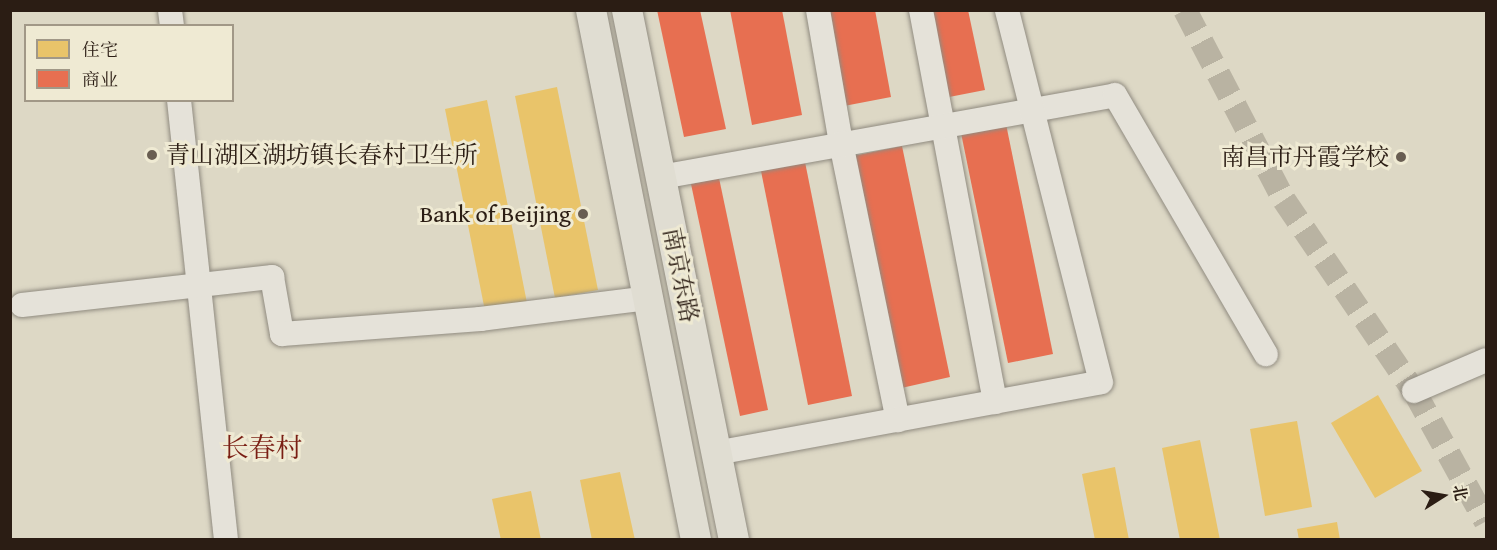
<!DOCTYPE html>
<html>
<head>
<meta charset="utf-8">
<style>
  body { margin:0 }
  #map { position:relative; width:1497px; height:550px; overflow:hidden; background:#ddd8c5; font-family:"Gentium Book Plus","Noto Serif SC",serif }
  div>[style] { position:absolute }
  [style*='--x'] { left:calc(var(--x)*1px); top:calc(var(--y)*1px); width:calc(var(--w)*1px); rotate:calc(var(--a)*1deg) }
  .homes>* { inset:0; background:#e9c46a }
  .shops>* { inset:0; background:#e76f51 }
  .minor-tunnel>* { height:24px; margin-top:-12px; transform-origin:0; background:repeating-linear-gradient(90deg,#b9b3a2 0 24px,transparent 0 36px) }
  .roads { filter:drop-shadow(0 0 2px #908b80) drop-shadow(0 0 2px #908b80) }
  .minor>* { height:24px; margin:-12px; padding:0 12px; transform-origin:12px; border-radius:12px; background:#e5e2d9 }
  .major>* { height:30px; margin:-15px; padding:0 15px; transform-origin:15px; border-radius:15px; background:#e0ddd2 }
  .dots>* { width:16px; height:16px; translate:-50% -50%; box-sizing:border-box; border:3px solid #efead3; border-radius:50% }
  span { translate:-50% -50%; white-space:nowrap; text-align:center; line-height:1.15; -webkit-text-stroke:6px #efead3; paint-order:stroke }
  .poi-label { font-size:24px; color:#2b1d14 }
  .left { translate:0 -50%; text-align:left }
  .right { translate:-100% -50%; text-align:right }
  .street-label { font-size:24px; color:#2b1d14 }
  .quarter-label { font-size:27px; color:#7a1f14 }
  .frame { position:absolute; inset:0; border:12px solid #2b1d14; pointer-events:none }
  .legend { position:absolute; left:24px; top:24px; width:210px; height:78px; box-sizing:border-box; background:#efead3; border:2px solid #a19887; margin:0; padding:8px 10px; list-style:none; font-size:18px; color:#2b1d14 }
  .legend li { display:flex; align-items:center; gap:12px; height:30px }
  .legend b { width:30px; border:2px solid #a19887 }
  .north { position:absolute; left:1413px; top:466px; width:60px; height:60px; -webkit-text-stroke:4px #efead3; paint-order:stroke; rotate:79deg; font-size:16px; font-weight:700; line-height:24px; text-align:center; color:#2b1d14 }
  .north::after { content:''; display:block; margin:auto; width:21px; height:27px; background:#2b1d14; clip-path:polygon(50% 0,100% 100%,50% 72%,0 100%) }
</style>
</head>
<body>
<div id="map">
  <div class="homes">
    <i style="clip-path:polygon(557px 87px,598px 290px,555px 298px,515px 96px)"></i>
    <i style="clip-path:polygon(487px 100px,527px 303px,485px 311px,445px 109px)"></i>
    <i style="clip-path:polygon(1378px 395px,1422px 471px,1375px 498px,1331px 423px)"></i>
    <i style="clip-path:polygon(1297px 421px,1312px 507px,1265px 516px,1250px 429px)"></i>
    <i style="clip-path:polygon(1200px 440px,1220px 540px,1180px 540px,1162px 448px)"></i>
    <i style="clip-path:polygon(1115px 467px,1129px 540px,1095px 540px,1082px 474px)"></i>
    <i style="clip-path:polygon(620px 472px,635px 540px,592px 540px,580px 480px)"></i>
    <i style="clip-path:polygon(531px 491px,541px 540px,501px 540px,492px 499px)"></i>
    <i style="clip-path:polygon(1337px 522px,1340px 540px,1299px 540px,1297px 529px)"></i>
  </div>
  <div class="shops">
    <i style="clip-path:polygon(657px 10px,700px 10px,726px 129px,684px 137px)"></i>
    <i style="clip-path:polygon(730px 10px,782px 10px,802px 115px,752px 125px)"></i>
    <i style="clip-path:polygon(825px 10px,875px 10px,891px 97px,844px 106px)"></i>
    <i style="clip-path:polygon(925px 10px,968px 10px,985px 90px,944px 98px)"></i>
    <i style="clip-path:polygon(1006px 124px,1053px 354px,1008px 363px,961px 133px)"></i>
    <i style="clip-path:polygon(902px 146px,950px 377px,897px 389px,848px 157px)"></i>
    <i style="clip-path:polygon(805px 162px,852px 396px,808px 405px,761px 171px)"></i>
    <i style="clip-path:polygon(719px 178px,768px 410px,740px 416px,691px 184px)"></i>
  </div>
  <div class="minor-tunnel">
    <i style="--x:1185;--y:10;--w:214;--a:62.5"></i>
    <i style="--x:1284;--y:200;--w:231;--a:55.8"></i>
    <i style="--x:1414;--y:391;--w:149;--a:61.2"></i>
  </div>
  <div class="roads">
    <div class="minor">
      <i style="--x:170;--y:10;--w:16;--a:83"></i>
      <i style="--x:818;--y:10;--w:135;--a:80.2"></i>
      <i style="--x:841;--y:143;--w:283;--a:78.4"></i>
      <i style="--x:921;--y:10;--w:399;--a:79.3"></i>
      <i style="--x:179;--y:100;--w:443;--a:83.9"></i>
      <i style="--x:661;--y:177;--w:461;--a:-10.2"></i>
      <i style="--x:1115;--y:95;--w:300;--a:59.8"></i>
      <i style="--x:22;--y:305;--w:252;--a:-6.4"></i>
      <i style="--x:272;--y:277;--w:58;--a:80"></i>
      <i style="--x:282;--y:334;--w:199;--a:-4.3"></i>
      <i style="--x:480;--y:319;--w:169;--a:-7.1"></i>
      <i style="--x:1414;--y:391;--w:78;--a:-23.3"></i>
      <i style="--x:716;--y:453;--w:391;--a:-10.4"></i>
      <i style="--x:1101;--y:382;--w:384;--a:-104.2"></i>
    </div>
    <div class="major">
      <i style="--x:591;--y:10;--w:540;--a:78.79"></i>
      <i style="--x:627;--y:10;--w:541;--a:78.59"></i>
    </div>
  </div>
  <div class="dots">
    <i style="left:152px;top:155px;background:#695e52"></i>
    <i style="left:1401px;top:157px;background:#695e52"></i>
    <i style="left:583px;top:214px;background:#695e52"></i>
  </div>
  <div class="poi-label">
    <span class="left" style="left:166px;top:155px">青山湖区湖坊镇长春村卫生所</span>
    <span class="right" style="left:1389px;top:157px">南昌市丹霞学校</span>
    <span class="right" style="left:571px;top:214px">Bank of Beijing</span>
  </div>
  <div class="street-label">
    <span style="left:681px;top:275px;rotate:79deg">南京东路</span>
  </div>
  <div class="quarter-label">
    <span style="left:262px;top:448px">长春村</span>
  </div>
  <div class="frame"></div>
  <ul class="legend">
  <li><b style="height:16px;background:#e9c46a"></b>住宅</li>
  <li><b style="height:16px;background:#e76f51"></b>商业</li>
  </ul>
  <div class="north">北</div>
</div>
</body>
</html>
